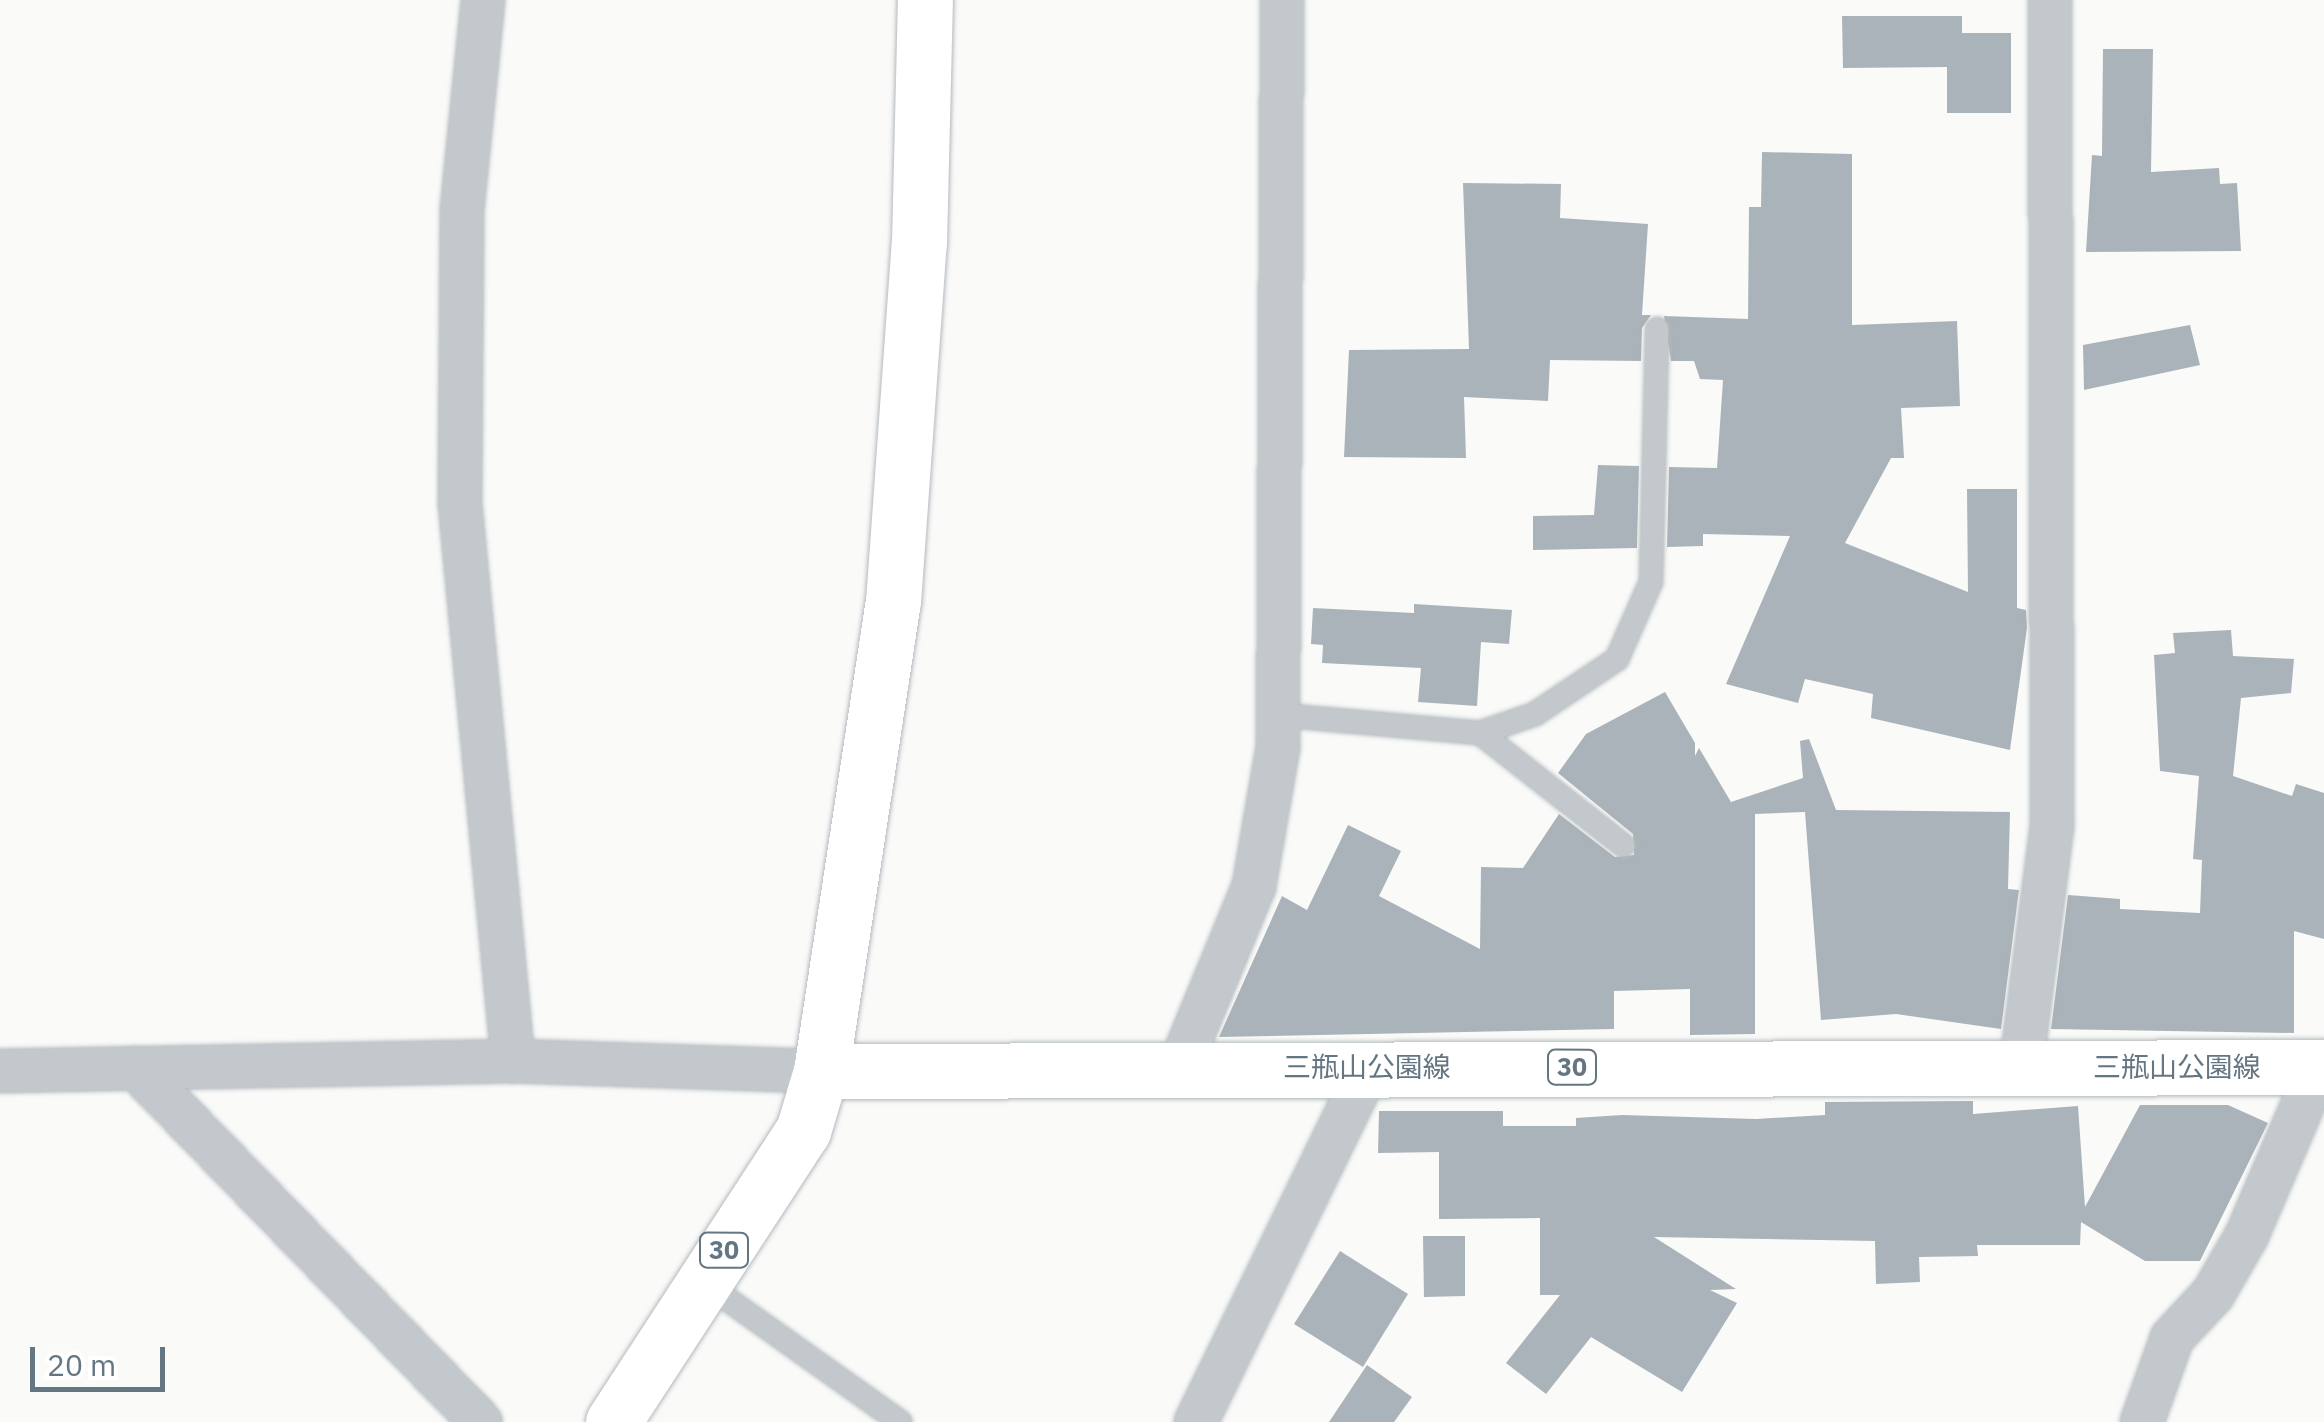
<!DOCTYPE html>
<html>
<head>
<meta charset="utf-8">
<style>
  body { margin:0 }
  #map { position:relative; width:2324px; height:1422px; overflow:hidden; background:#fafaf8; font-family:"IBM Plex Sans","Noto Sans JP",sans-serif }
  div>[style] { position:absolute }
  [style*='--x'] { left:calc(var(--x)*1px); top:calc(var(--y)*1px); width:calc(var(--w)*1px); rotate:calc(var(--a)*1deg) }
  .building>* { inset:0; background:#aab3b9 }
  .roads { filter:drop-shadow(0 0 2px #b3babf) drop-shadow(0 0 2px #b3babf) }
  .lane>* { height:22px; margin:-11px; padding:0 11px; transform-origin:11px; border-radius:11px; background:#c3c8cc }
  .street>* { height:42px; margin:-21px; padding:0 21px; transform-origin:21px; border-radius:21px; background:#c3c8cc }
  .secondary>* { height:55px; margin:-27.5px; padding:0 27.5px; transform-origin:27.5px; border-radius:27.5px; background:#fff }
  .primary>* { height:55px; margin:-27.5px; padding:0 27.5px; transform-origin:27.5px; border-radius:27.5px; background:#fff }
  span { translate:-50% -50%; white-space:nowrap; text-align:center; line-height:1.15; -webkit-text-stroke:10px #fff; paint-order:stroke }
  .shield-label span { padding:2px 8px; background:#fff; border:2px solid; border-radius:8px; -webkit-text-stroke-width:0 }
  .shield-label { font-size:25px; color:#657683; font-weight:700 }
  .street-label { font-size:28px; color:#657683 }
  .scale { position:absolute; left:30px; top:1347px; width:135px; height:45px; box-sizing:border-box; border:5px solid #657683; border-top:0; padding-left:12px; font-size:30px; line-height:35px; white-space:nowrap; color:#657683; -webkit-text-stroke:8px #fff; paint-order:stroke }
</style>
</head>
<body>
<div id="map">
  <div class="building">
    <i style="clip-path:polygon(1842px 16px,1962px 16px,1962px 33px,2011px 33px,2011px 113px,1947px 113px,1947px 67px,1843px 68px)"></i>
    <i style="clip-path:polygon(2103px 49px,2153px 49px,2151px 172px,2219px 168px,2220px 184px,2237px 183px,2241px 251px,2086px 252px,2092px 155px,2102px 156px)"></i>
    <i style="clip-path:polygon(1762px 152px,1852px 154px,1852px 325px,1957px 321px,1960px 406px,1901px 408px,1904px 458px,1891px 458px,1845px 543px,1968px 592px,1967px 489px,2017px 489px,2017px 608px,2026px 610px,2027px 628px,2010px 750px,1871px 718px,1873px 694px,1805px 679px,1798px 703px,1726px 684px,1790px 536px,1703px 534px,1703px 546px,1667px 547px,1669px 467px,1717px 468px,1723px 380px,1700px 379px,1694px 361px,1671px 361px,1664px 316px,1748px 319px,1749px 207px,1761px 207px)"></i>
    <i style="clip-path:polygon(1463px 183px,1561px 184px,1560px 218px,1648px 224px,1642px 315px,1651px 315px,1642px 328px,1641px 361px,1550px 360px,1548px 401px,1464px 397px,1466px 458px,1344px 457px,1349px 350px,1469px 349px)"></i>
    <i style="clip-path:polygon(2190px 325px,2200px 365px,2084px 390px,2083px 345px)"></i>
    <i style="clip-path:polygon(1598px 465px,1639px 466px,1637px 548px,1533px 550px,1533px 516px,1594px 515px)"></i>
    <i style="clip-path:polygon(1414px 604px,1512px 610px,1509px 644px,1481px 642px,1477px 706px,1418px 702px,1421px 668px,1322px 663px,1323px 645px,1311px 644px,1313px 608px,1414px 613px)"></i>
    <i style="clip-path:polygon(2231px 630px,2233px 656px,2294px 659px,2291px 693px,2241px 698px,2233px 776px,2292px 796px,2296px 784px,2324px 793px,2324px 939px,2294px 931px,2294px 1033px,2051px 1029px,2068px 895px,2120px 899px,2120px 909px,2200px 913px,2202px 860px,2193px 859px,2199px 776px,2160px 771px,2154px 655px,2175px 653px,2173px 633px)"></i>
    <i style="clip-path:polygon(1665px 692px,1695px 743px,1695px 756px,1699px 748px,1731px 802px,1803px 778px,1800px 741px,1809px 739px,1836px 810px,2010px 812px,2008px 889px,2019px 890px,2001px 1029px,1896px 1014px,1821px 1020px,1805px 812px,1755px 814px,1755px 1034px,1690px 1035px,1690px 989px,1614px 991px,1614px 1029px,1219px 1037px,1282px 896px,1307px 910px,1348px 825px,1401px 851px,1379px 896px,1480px 949px,1481px 867px,1523px 868px,1559px 814px,1615px 857px,1634px 855px,1633px 834px,1558px 773px,1586px 734px)"></i>
    <i style="clip-path:polygon(1973px 1101px,1973px 1114px,2078px 1106px,2085px 1207px,2140px 1105px,2228px 1105px,2268px 1123px,2200px 1261px,2145px 1261px,2081px 1222px,2080px 1245px,1977px 1245px,1978px 1256px,1919px 1257px,1920px 1282px,1876px 1284px,1875px 1241px,1654px 1237px,1736px 1289px,1710px 1290px,1737px 1303px,1682px 1392px,1591px 1337px,1546px 1394px,1506px 1363px,1560px 1295px,1540px 1295px,1540px 1218px,1439px 1219px,1439px 1152px,1378px 1153px,1379px 1111px,1503px 1111px,1503px 1126px,1576px 1126px,1576px 1118px,1622px 1115px,1756px 1119px,1825px 1115px,1825px 1102px)"></i>
    <i style="clip-path:polygon(1423px 1236px,1465px 1236px,1465px 1296px,1424px 1297px)"></i>
    <i style="clip-path:polygon(1340px 1251px,1408px 1294px,1363px 1367px,1294px 1324px)"></i>
    <i style="clip-path:polygon(1367px 1365px,1412px 1397px,1394px 1422px,1329px 1422px)"></i>
  </div>
  <div class="roads">
    <div class="lane">
      <i style="--x:1279;--y:715;--w:202;--a:5.1"></i>
      <i style="--x:1480;--y:733;--w:58;--a:-19.1"></i>
      <i style="--x:1535;--y:714;--w:99;--a:-33.9"></i>
      <i style="--x:1617;--y:659;--w:84;--a:-66.2"></i>
      <i style="--x:1651;--y:582;--w:253;--a:-88.6"></i>
      <i style="--x:1480;--y:733;--w:182;--a:38.1"></i>
      <i style="--x:703;--y:1282;--w:242;--a:35.4"></i>
    </div>
    <div class="street">
      <i style="--x:483;--y:0;--w:213;--a:95.7"></i>
      <i style="--x:462;--y:212;--w:291;--a:90.4"></i>
      <i style="--x:460;--y:503;--w:561;--a:84.57"></i>
      <i style="--x:136;--y:1068;--w:494;--a:45.8"></i>
      <i style="--x:1179;--y:1068;--w:197;--a:-67.6"></i>
      <i style="--x:1254;--y:886;--w:141;--a:-80.2"></i>
      <i style="--x:1278;--y:747;--w:747;--a:-89.69"></i>
      <i style="--x:2021;--y:1068;--w:244;--a:-82.7"></i>
      <i style="--x:2052;--y:826;--w:826;--a:-90.14"></i>
      <i style="--x:0;--y:1071;--w:513;--a:-1.12"></i>
      <i style="--x:513;--y:1061;--w:308;--a:1.9"></i>
      <i style="--x:1196;--y:1422;--w:395;--a:-64"></i>
      <i style="--x:2142;--y:1422;--w:89;--a:-70.3"></i>
      <i style="--x:2172;--y:1338;--w:60;--a:-47"></i>
      <i style="--x:2213;--y:1294;--w:68;--a:-60"></i>
      <i style="--x:2247;--y:1235;--w:183;--a:-66.8"></i>
    </div>
    <div class="secondary">
      <i style="--x:821;--y:1071;--w:474;--a:-81.3"></i>
      <i style="--x:893;--y:602;--w:360;--a:-85.9"></i>
      <i style="--x:919;--y:243;--w:243;--a:-88.6"></i>
    </div>
    <div class="primary">
      <i style="--x:613;--y:1422;--w:348;--a:-56.9"></i>
      <i style="--x:803;--y:1131;--w:63;--a:-73.3"></i>
      <i style="--x:821;--y:1071;--w:1503;--a:-0.15"></i>
    </div>
  </div>
  <div class="shield-label">
    <span style="left:1572px;top:1067px">30</span>
    <span style="left:724px;top:1250px">30</span>
  </div>
  <div class="street-label">
    <span style="left:1367px;top:1067px">三瓶山公園線</span>
    <span style="left:2177px;top:1067px">三瓶山公園線</span>
  </div>
  <div class="scale">20 m</div>
</div>
</body>
</html>
